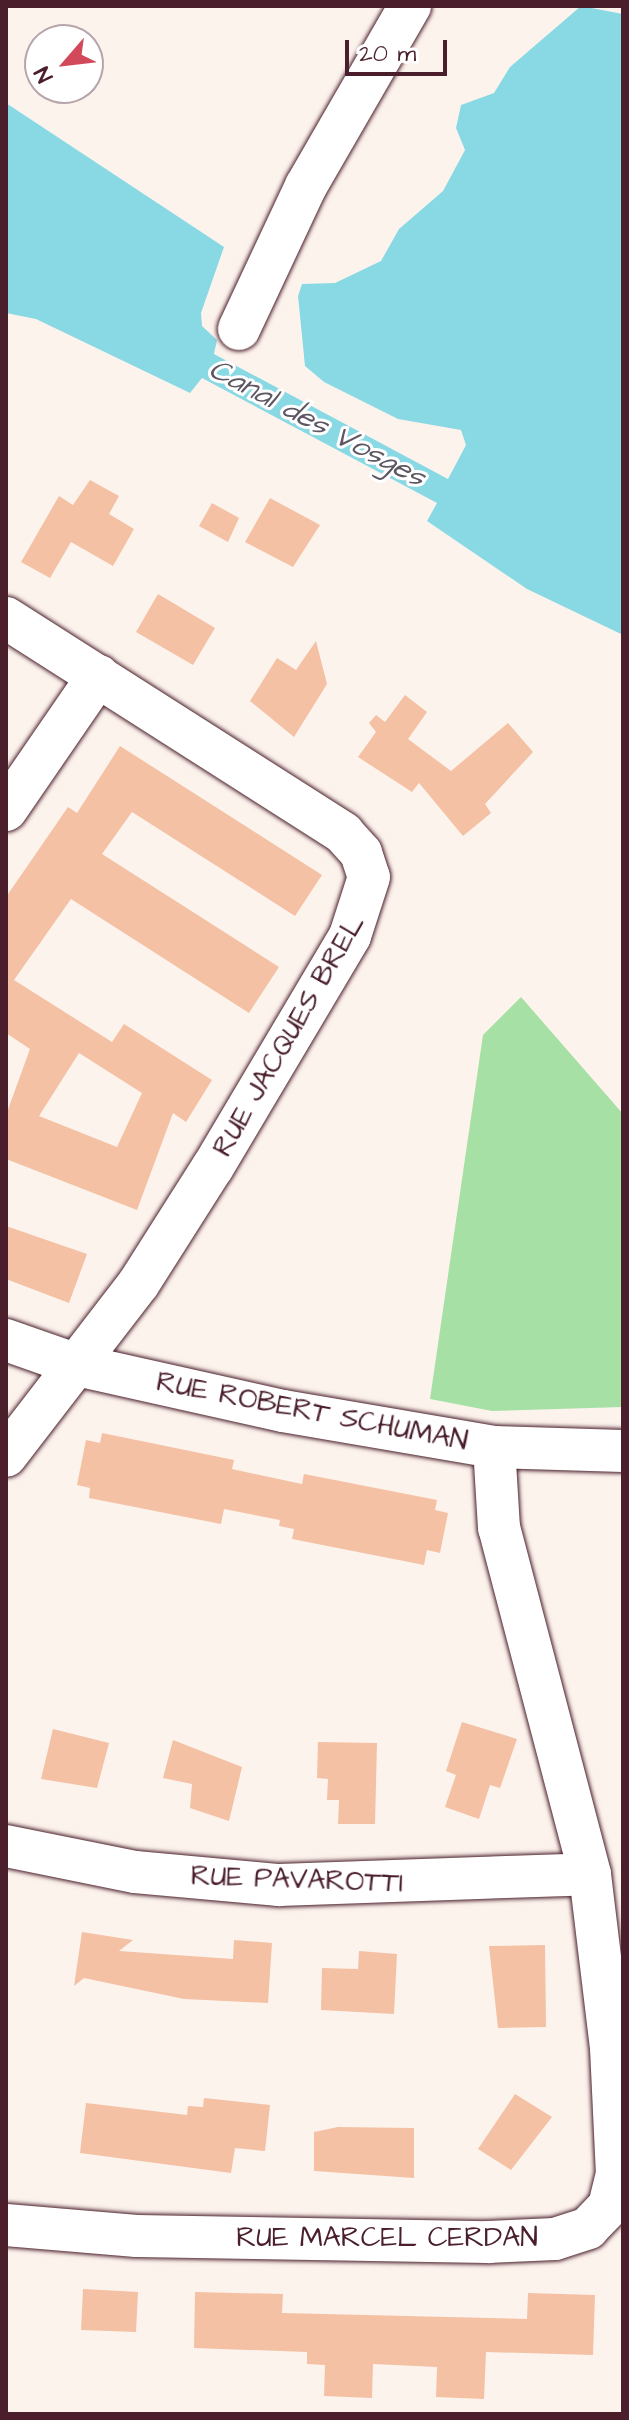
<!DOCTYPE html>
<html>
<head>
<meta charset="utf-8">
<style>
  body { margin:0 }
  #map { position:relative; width:629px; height:2420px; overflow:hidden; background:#fdf3ed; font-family:"Architects Daughter",sans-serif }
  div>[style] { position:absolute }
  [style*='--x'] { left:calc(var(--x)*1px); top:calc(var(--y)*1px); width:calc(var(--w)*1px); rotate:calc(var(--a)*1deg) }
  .green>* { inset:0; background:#a6e0a5 }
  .water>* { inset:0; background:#89d9e5 }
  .building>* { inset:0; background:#f4c1a4 }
  .roads { filter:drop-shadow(0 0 2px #4a1f2b) drop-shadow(0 0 2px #4a1f2b) }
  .minor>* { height:42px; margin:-21px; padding:0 21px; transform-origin:21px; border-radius:21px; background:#fff }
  span { translate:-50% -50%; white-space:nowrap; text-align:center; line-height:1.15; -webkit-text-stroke:6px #fff; paint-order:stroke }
  .street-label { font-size:28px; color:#4a1f2b }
  .water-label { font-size:30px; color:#5d5763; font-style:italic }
  .frame { position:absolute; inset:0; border:8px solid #4a1f2b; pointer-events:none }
  .north { position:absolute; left:24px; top:24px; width:80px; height:80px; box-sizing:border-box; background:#fff; border:2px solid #b7a5aa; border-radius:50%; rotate:242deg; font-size:22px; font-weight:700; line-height:32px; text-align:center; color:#4a1f2b }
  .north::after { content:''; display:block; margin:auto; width:28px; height:36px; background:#d1495b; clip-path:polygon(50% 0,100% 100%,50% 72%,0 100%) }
  .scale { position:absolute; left:345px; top:40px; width:102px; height:36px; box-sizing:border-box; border:4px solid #4a1f2b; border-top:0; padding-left:10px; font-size:24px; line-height:28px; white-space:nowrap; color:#4a1f2b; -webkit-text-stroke:6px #fff; paint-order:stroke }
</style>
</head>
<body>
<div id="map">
  <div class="green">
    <i style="clip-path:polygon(521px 997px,623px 1114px,623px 1407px,492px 1411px,430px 1399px,483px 1035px)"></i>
  </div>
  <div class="water">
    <i style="clip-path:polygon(581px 6px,623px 14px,623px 635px,527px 589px,427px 521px,437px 503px,202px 378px,190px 393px,36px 319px,6px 313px,6px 103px,224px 247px,201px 313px,202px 326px,217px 340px,214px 354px,448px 479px,466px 445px,461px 430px,398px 419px,324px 382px,305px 366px,298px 296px,302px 284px,335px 283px,381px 261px,399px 229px,443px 191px,465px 150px,456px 128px,461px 105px,494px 93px,510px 67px)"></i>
  </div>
  <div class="building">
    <i style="clip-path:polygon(90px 480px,119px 496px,109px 514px,134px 529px,113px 566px,71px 542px,50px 578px,21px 562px,59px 496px,73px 505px)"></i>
    <i style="clip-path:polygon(270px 498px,320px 525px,293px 567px,245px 542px)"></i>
    <i style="clip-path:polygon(212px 503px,239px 518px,228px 542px,199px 526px)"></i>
    <i style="clip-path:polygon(158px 594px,215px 628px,193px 665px,136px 632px)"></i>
    <i style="clip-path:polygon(316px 641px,327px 684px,294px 737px,250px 701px,277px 658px,296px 670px)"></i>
    <i style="clip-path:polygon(405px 695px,427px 712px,408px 739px,451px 771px,508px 723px,533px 752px,485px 804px,491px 813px,463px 836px,419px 783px,412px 792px,358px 757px,376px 732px,369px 723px,376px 715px,385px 722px)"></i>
    <i style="clip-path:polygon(evenodd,120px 746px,322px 875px,295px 916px,132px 812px,102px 854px,279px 967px,249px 1013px,71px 899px,14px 980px,112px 1042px,124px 1024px,212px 1080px,186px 1122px,173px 1113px,137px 1210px,6px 1159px,6px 1115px,30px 1049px,6px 1033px,6px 897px,68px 807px,77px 813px,120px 746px,79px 1053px,142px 1093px,117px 1147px,39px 1116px,79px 1053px)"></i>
    <i style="clip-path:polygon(6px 1226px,87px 1254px,69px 1303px,6px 1279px)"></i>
    <i style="clip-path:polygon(102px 1433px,234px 1460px,232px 1469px,302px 1484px,304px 1474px,437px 1500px,435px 1510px,448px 1513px,440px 1553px,427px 1550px,424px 1565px,292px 1539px,294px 1529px,279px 1526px,280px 1520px,224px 1509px,221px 1524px,89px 1498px,90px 1488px,77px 1485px,86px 1440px,100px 1443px)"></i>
    <i style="clip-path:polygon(462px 1722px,517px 1739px,500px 1788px,490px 1785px,479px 1819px,445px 1807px,456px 1775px,446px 1771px)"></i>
    <i style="clip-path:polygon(53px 1729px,109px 1743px,97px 1788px,41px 1779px)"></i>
    <i style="clip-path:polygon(173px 1740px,242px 1767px,229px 1821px,190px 1808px,192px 1784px,163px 1778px)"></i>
    <i style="clip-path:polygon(318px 1742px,377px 1743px,375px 1824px,338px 1824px,339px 1800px,327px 1800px,328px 1779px,317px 1778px)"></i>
    <i style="clip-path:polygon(82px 1932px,133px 1940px,119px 1951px,233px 1959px,234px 1940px,272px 1943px,268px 2003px,184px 1999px,84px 1978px,74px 1986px)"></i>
    <i style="clip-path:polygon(545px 1945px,546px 2027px,498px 2028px,489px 1946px)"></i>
    <i style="clip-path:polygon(359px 1951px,397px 1954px,394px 2014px,321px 2010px,322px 1968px,358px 1969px)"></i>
    <i style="clip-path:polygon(515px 2094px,552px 2117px,511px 2170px,478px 2149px)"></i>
    <i style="clip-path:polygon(204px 2098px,270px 2105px,265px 2151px,235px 2148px,231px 2173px,80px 2153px,86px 2103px,187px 2115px,188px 2106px,203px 2107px)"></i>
    <i style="clip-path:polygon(338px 2127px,414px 2128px,414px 2178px,314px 2171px,314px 2132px)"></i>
    <i style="clip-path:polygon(83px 2289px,138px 2292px,136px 2332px,81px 2330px)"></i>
    <i style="clip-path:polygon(195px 2292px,283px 2294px,282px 2313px,527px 2319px,528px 2293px,595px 2295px,593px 2355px,486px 2352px,484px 2399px,436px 2397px,437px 2367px,373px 2364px,372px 2398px,324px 2396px,325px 2365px,307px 2364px,307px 2352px,194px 2348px)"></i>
  </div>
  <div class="roads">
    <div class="minor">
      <i style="--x:239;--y:329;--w:158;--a:-64.9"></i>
      <i style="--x:306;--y:186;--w:208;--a:-60"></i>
      <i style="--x:6;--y:618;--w:400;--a:32.5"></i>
      <i style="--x:343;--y:833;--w:27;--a:48"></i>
      <i style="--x:361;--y:853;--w:25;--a:72"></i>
      <i style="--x:369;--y:877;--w:62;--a:107.9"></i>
      <i style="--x:350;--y:936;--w:270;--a:120.7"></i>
      <i style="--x:212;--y:1168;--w:136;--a:122.4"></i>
      <i style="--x:139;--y:1283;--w:218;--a:127.6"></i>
      <i style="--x:6;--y:810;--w:163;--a:-55.5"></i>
      <i style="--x:6;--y:1340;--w:75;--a:19.4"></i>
      <i style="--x:77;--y:1365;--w:211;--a:12.6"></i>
      <i style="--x:283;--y:1411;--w:214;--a:9.7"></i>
      <i style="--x:494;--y:1447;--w:129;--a:1.8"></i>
      <i style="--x:6;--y:1846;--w:132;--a:11.4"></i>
      <i style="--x:135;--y:1872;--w:145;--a:5.2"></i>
      <i style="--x:279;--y:1885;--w:311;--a:-2"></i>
      <i style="--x:6;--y:2225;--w:131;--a:4.8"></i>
      <i style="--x:137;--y:2236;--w:351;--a:1"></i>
      <i style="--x:488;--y:2242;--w:67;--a:-2.6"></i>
      <i style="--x:555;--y:2239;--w:35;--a:-18"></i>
      <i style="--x:588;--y:2228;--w:30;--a:-46"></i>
      <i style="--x:609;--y:2206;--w:32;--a:-76"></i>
      <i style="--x:617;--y:2175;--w:127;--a:-92.7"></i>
      <i style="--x:611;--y:2048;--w:175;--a:-96.9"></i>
      <i style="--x:590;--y:1874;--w:358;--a:-104.7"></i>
      <i style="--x:499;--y:1528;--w:81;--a:-93.5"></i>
    </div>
  </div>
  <div class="street-label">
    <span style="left:289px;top:1036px;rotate:-60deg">RUE JACQUES BREL</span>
    <span style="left:312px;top:1412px;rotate:11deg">RUE ROBERT SCHUMAN</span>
    <span style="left:297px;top:1880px;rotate:2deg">RUE PAVAROTTI</span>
    <span style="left:387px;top:2238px">RUE MARCEL CERDAN</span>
  </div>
  <div class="water-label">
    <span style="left:317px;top:423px;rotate:28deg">Canal des Vosges</span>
  </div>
  <div class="frame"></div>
  <div class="north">N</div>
  <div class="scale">20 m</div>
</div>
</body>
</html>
